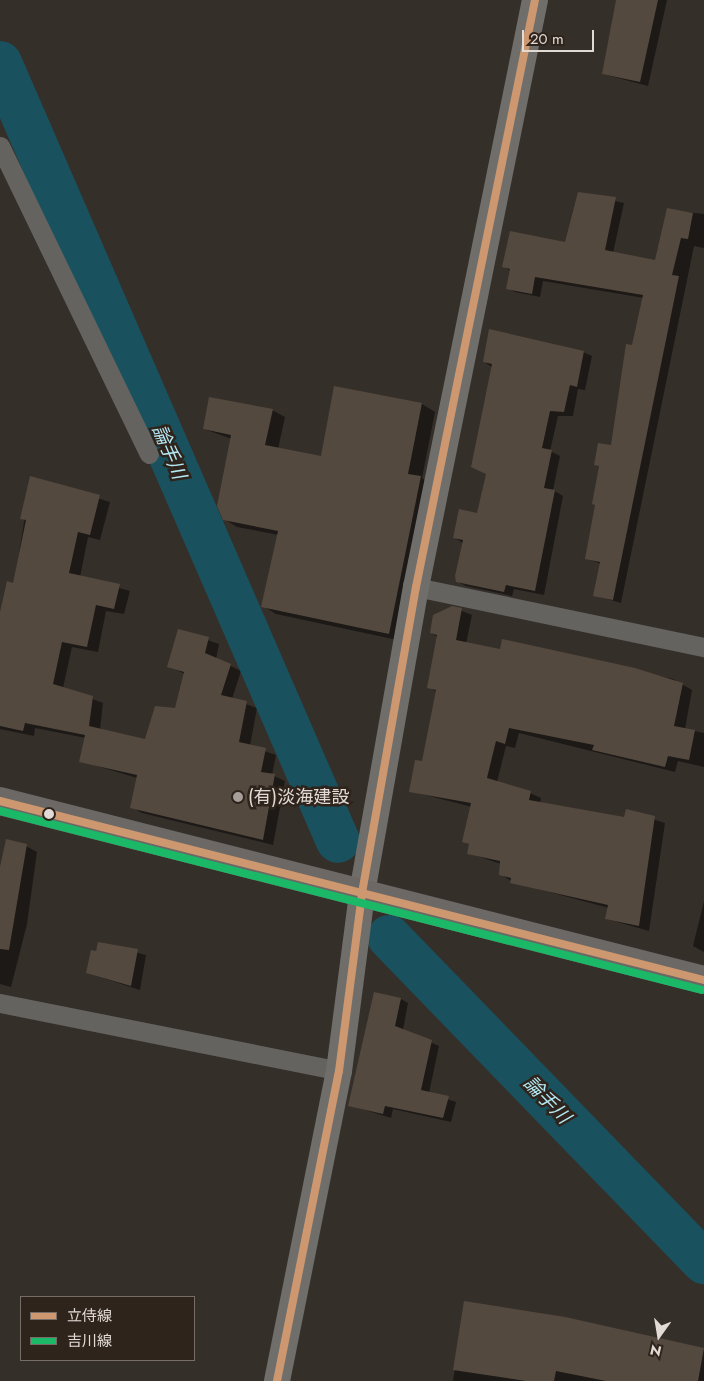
<!DOCTYPE html>
<html>
<head>
<meta charset="utf-8">
<style>
  body { margin:0 }
  #map { position:relative; width:704px; height:1381px; overflow:hidden; background:#352f2a; font-family:Jost,"Noto Sans JP",sans-serif }
  div>[style] { position:absolute }
  [style*='--x'] { left:calc(var(--x)*1px); top:calc(var(--y)*1px); width:calc(var(--w)*1px); rotate:calc(var(--a)*1deg) }
  .shadow>* { inset:0; background:#0007 }
  .river>* { height:44px; margin:-22px; padding:0 22px; transform-origin:22px; border-radius:22px; background:#19525e }
  .building>* { inset:0; background:#54493f }
  .street>* { height:19px; margin:-9.5px; padding:0 9.5px; transform-origin:9.5px; border-radius:9.5px; background:#646360 }
  .secondary>* { height:26px; margin:-13px; padding:0 13px; transform-origin:13px; border-radius:13px; background:#706e6b }
  .highway>* { height:28px; margin:-14px; padding:0 14px; transform-origin:14px; border-radius:14px; background:#6b6865 }
  .bus-1>* { height:8px; margin:-4px; padding:0 4px; transform-origin:4px; border-radius:4px; background:#cd976f }
  .bus-2>* { height:8px; margin:-4px; padding:0 4px; transform-origin:4px; border-radius:4px; background:#1ab867 }
  .dots>* { width:14px; height:14px; translate:-50% -50%; box-sizing:border-box; border:2px solid #2f241c; border-radius:50% }
  span { translate:-50% -50%; white-space:nowrap; text-align:center; line-height:1.15; -webkit-text-stroke:5px #2f241c; paint-order:stroke }
  .poi-label { font-size:18px; color:#e1dad5 }
  .left { translate:0 -50%; text-align:left }
  .water-label { font-size:19px; color:#b4e8f4; font-style:italic }
  .legend { position:absolute; left:20px; top:1296px; width:175px; height:65px; box-sizing:border-box; background:#2f241c; border:1px solid #766d66; margin:0; padding:6px 9px; list-style:none; font-size:15px; color:#e1dad5 }
  .legend li { display:flex; align-items:center; gap:10px; height:25px }
  .legend b { width:25px; border:1px solid #766d66 }
  .north { position:absolute; left:634px; top:1311px; width:50px; height:50px; -webkit-text-stroke:4px #2f241c; paint-order:stroke; rotate:193deg; font-size:14px; font-weight:700; line-height:20px; text-align:center; color:#e1dad5 }
  .north::after { content:''; display:block; margin:auto; width:18px; height:22px; background:#e1dad5; clip-path:polygon(50% 0,100% 100%,50% 72%,0 100%) }
  .scale { position:absolute; left:522px; top:30px; width:72px; height:22px; box-sizing:border-box; border:2px solid #e1dad5; border-top:0; padding-left:6px; font-size:15px; line-height:18px; white-space:nowrap; color:#e1dad5; -webkit-text-stroke:4px #2f241c; paint-order:stroke }
</style>
</head>
<body>
<div id="map">
  <div class="shadow">
    <i style="clip-path:polygon(617px 0,667px 0,648px 86px,603px 74px)"></i>
    <i style="clip-path:polygon(579px 193px,624px 203px,613px 253px,656px 262px,668px 210px,704px 214px,704px 248px,694px 246px,621px 603px,594px 595px,601px 564px,586px 558px,596px 506px,600px 467px,595px 464px,612px 447px,644px 298px,543px 281px,540px 297px,515px 292px,507px 288px,511px 271px,504px 267px,566px 243px)"></i>
    <i style="clip-path:polygon(583px 352px,592px 356px,585px 390px,578px 389px,573px 416px,558px 416px,550px 451px,560px 456px,553px 490px,563px 496px,544px 595px,514px 589px,512px 596px,466px 586px,458px 582px,463px 543px,455px 538px,478px 515px,487px 474px,492px 367px,484px 362px)"></i>
    <i style="clip-path:polygon(335px 387px,422px 404px,435px 412px,422px 478px,433px 485px,402px 641px,276px 614px,263px 606px,279px 535px,237px 527px,224px 519px,232px 439px,204px 429px,272px 410px,285px 417px,278px 449px,322px 458px)"></i>
    <i style="clip-path:polygon(31px 478px,110px 502px,100px 540px,88px 537px,80px 577px,130px 591px,124px 614px,106px 611px,98px 652px,72px 647px,63px 688px,103px 703px,100px 730px,146px 741px,176px 709px,185px 674px,168px 666px,179px 630px,219px 644px,216px 659px,241px 671px,232px 699px,257px 708px,250px 746px,276px 755px,272px 775px,285px 781px,273px 845px,142px 813px,132px 807px,137px 778px,81px 761px,86px 738px,35px 728px,34px 736px,0 729px,0 619px,14px 585px)"></i>
    <i style="clip-path:polygon(452px 607px,472px 615px,466px 644px,501px 651px,503px 641px,673px 679px,692px 690px,685px 729px,704px 733px,704px 767px,678px 761px,675px 772px,519px 733px,515px 748px,506px 746px,497px 782px,530px 793px,541px 798px,540px 803px,625px 819px,627px 811px,665px 823px,649px 931px,607px 919px,609px 908px,512px 882px,501px 874px,501px 864px,468px 853px,470px 845px,464px 841px,472px 807px,410px 791px,423px 762px,437px 692px,428px 687px,438px 637px,431px 633px)"></i>
    <i style="clip-path:polygon(26px 846px,37px 852px,27px 924px,11px 987px,0 984px,0 870px)"></i>
    <i style="clip-path:polygon(704px 901px,704px 952px,693px 946px)"></i>
    <i style="clip-path:polygon(99px 943px,146px 955px,140px 990px,87px 973px)"></i>
    <i style="clip-path:polygon(401px 999px,408px 1003px,403px 1030px,439px 1046px,429px 1093px,456px 1102px,451px 1122px,393px 1109px,391px 1118px,349px 1105px)"></i>
    <i style="clip-path:polygon(465px 1302px,565px 1318px,704px 1349px,704px 1381px,453px 1381px)"></i>
  </div>
  <div class="river">
    <i style="--x:0;--y:63;--w:848;--a:66.52"></i>
    <i style="--x:389;--y:937;--w:453;--a:45.9"></i>
  </div>
  <div class="building">
    <i style="clip-path:polygon(616px 0,658px 0,640px 82px,602px 74px)"></i>
    <i style="clip-path:polygon(578px 192px,616px 197px,605px 250px,655px 260px,667px 208px,693px 213px,688px 239px,681px 238px,672px 275px,679px 276px,613px 600px,593px 596px,600px 562px,585px 559px,595px 505px,592px 504px,599px 466px,594px 465px,598px 443px,611px 445px,626px 344px,632px 345px,643px 295px,535px 277px,532px 294px,506px 289px,510px 269px,502px 267px,510px 231px,565px 242px)"></i>
    <i style="clip-path:polygon(489px 329px,584px 351px,577px 387px,570px 385px,564px 412px,550px 411px,542px 448px,552px 450px,544px 488px,555px 490px,535px 591px,506px 585px,504px 592px,456px 582px,455px 576px,463px 540px,453px 538px,459px 509px,477px 513px,486px 474px,471px 467px,492px 364px,483px 362px)"></i>
    <i style="clip-path:polygon(334px 386px,422px 403px,408px 474px,421px 476px,389px 634px,261px 607px,278px 531px,223px 520px,217px 506px,231px 435px,203px 429px,209px 397px,273px 409px,265px 445px,321px 456px)"></i>
    <i style="clip-path:polygon(30px 476px,100px 495px,90px 535px,78px 532px,69px 573px,120px 584px,114px 609px,96px 605px,87px 647px,62px 642px,53px 684px,93px 696px,89px 726px,145px 739px,155px 706px,175px 708px,184px 672px,167px 667px,178px 629px,209px 637px,205px 653px,231px 664px,221px 695px,247px 701px,239px 742px,266px 748px,261px 772px,275px 774px,263px 840px,130px 808px,137px 775px,79px 762px,85px 735px,25px 723px,23px 731px,0 726px,0 612px,7px 581px,13px 583px,26px 520px,20px 519px)"></i>
    <i style="clip-path:polygon(452px 606px,462px 608px,456px 640px,500px 649px,502px 639px,635px 668px,683px 683px,674px 726px,695px 730px,689px 760px,668px 756px,665px 767px,592px 750px,594px 745px,509px 728px,505px 744px,496px 741px,487px 778px,531px 791px,529px 800px,624px 817px,626px 809px,655px 816px,639px 926px,605px 919px,608px 905px,510px 883px,511px 878px,499px 875px,500px 861px,467px 854px,469px 844px,462px 842px,471px 803px,409px 792px,415px 760px,422px 761px,436px 690px,427px 688px,437px 635px,430px 633px,433px 615px)"></i>
    <i style="clip-path:polygon(6px 839px,27px 844px,9px 950px,0 949px,0 867px)"></i>
    <i style="clip-path:polygon(98px 942px,138px 949px,131px 986px,86px 973px,91px 950px,96px 951px)"></i>
    <i style="clip-path:polygon(374px 992px,401px 998px,395px 1026px,432px 1040px,421px 1090px,449px 1096px,443px 1118px,385px 1106px,383px 1114px,348px 1106px)"></i>
    <i style="clip-path:polygon(464px 1301px,565px 1317px,704px 1348px,698px 1381px,606px 1381px,556px 1371px,554px 1381px,526px 1381px,453px 1370px)"></i>
  </div>
  <div class="street">
    <i style="--x:0;--y:146;--w:342;--a:64.2"></i>
    <i style="--x:416;--y:587;--w:294;--a:11.8"></i>
    <i style="--x:0;--y:1003;--w:346;--a:11.3"></i>
  </div>
  <div class="secondary">
    <i style="--x:277;--y:1381;--w:316;--a:-78.7"></i>
    <i style="--x:339;--y:1071;--w:179;--a:-82.6"></i>
    <i style="--x:362;--y:893;--w:311;--a:-80"></i>
    <i style="--x:416;--y:587;--w:599;--a:-78.54"></i>
  </div>
  <div class="highway">
    <i style="--x:0;--y:801;--w:726;--a:14.27"></i>
  </div>
  <div class="bus-1">
    <i style="--x:0;--y:801;--w:726;--a:14.27"></i>
    <i style="--x:277;--y:1381;--w:316;--a:-78.7"></i>
    <i style="--x:339;--y:1071;--w:179;--a:-82.6"></i>
    <i style="--x:362;--y:893;--w:311;--a:-80"></i>
    <i style="--x:416;--y:587;--w:599;--a:-78.54"></i>
  </div>
  <div class="bus-2">
    <i style="--x:0;--y:811;--w:724;--a:14.3"></i>
  </div>
  <div class="dots">
    <i style="left:238px;top:797px;background:#a59e99"></i>
    <i style="left:49px;top:814px;background:#e1dad5"></i>
  </div>
  <div class="poi-label">
    <span class="left" style="left:248px;top:797px">(有)淡海建設</span>
  </div>
  <div class="water-label">
    <span style="left:169px;top:452px;rotate:67deg">論手川</span>
    <span style="left:547px;top:1100px;rotate:46deg">論手川</span>
  </div>
  <ul class="legend">
  <li><b style="height:6px;background:#cd976f"></b>立侍線</li>
  <li><b style="height:6px;background:#1ab867"></b>吉川線</li>
  </ul>
  <div class="north">N</div>
  <div class="scale">20 m</div>
</div>
</body>
</html>
